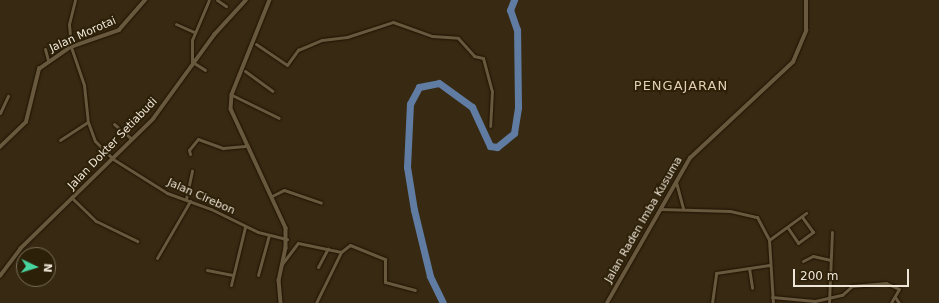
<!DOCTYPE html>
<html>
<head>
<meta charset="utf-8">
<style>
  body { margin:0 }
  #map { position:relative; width:939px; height:303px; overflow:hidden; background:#382a12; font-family:"DejaVu Sans",sans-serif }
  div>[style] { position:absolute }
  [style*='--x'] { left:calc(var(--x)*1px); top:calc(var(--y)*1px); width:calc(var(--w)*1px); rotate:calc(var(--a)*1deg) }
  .river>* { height:7px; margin:-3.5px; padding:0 3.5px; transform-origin:3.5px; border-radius:3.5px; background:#607ca3 }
  .roads { filter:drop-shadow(0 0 1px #1f1200) drop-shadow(0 0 1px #1f1200) }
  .minor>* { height:3px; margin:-1.5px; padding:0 1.5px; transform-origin:1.5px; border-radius:1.5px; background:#67583e }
  .tertiary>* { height:3.5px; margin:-1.75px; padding:0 1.75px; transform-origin:1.75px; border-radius:1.75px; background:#67583e }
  span { translate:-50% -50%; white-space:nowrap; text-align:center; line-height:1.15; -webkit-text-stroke:4px #2d2008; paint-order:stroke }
  .street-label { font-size:11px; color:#eee6d7 }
  .quarter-label { font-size:13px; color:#e0cfb2; letter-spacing:1px }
  .north { position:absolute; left:16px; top:247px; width:40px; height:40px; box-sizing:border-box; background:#2d2008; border:1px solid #7a6f5b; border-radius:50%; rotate:94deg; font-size:11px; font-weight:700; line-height:16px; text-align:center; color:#eee6d7 }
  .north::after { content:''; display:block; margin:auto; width:14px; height:18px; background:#47d49e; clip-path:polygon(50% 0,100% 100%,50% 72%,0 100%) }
  .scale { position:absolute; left:793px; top:269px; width:116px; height:18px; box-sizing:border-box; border:2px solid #eee6d7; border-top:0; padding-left:5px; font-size:12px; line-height:14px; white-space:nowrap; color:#eee6d7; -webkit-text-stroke:3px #2d2008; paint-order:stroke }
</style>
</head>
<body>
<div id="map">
  <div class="river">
    <i style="--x:443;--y:303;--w:30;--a:-116"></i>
    <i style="--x:430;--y:276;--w:68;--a:-103.6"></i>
    <i style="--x:414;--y:210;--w:44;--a:-99.2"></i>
    <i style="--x:407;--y:167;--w:63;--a:-87.3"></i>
    <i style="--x:410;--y:104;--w:19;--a:-62"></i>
    <i style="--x:419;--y:87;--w:20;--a:-11"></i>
    <i style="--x:439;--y:83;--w:41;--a:36"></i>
    <i style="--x:472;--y:107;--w:43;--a:65.2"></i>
    <i style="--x:490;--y:146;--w:7;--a:8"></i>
    <i style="--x:497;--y:147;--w:22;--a:-39"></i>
    <i style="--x:514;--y:133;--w:26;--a:-81"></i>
    <i style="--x:518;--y:107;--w:77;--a:-90.7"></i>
    <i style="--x:517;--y:30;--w:21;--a:-109"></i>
    <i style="--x:510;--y:10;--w:11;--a:-68"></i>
  </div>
  <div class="roads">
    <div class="minor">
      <i style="--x:75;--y:0;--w:25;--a:104"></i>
      <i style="--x:69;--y:24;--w:23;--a:85"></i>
      <i style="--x:71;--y:47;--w:40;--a:71.1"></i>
      <i style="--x:84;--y:85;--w:37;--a:84"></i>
      <i style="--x:88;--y:122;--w:20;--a:70"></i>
      <i style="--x:95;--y:141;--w:25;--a:45"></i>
      <i style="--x:113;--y:159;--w:64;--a:32.2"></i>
      <i style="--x:167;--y:193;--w:47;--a:20"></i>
      <i style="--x:211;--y:209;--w:52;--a:26.1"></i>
      <i style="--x:258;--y:232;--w:30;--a:14"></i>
      <i style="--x:217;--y:0;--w:11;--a:34"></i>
      <i style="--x:176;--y:24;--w:20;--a:24"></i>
      <i style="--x:256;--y:44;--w:37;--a:34"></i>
      <i style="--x:287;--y:65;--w:19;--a:-54"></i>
      <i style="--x:298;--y:50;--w:26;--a:-23"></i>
      <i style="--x:322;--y:40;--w:25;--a:-7"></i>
      <i style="--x:347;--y:37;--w:48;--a:-18.1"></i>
      <i style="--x:393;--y:22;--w:41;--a:19.7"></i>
      <i style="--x:432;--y:36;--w:26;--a:4"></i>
      <i style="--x:458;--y:38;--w:24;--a:48"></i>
      <i style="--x:474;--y:56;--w:9;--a:13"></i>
      <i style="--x:483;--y:58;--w:34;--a:75"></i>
      <i style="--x:492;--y:91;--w:35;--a:93"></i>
      <i style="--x:45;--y:49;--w:11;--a:75"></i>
      <i style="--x:194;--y:63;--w:13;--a:32"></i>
      <i style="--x:192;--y:65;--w:25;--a:-90"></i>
      <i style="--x:192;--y:40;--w:43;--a:-67"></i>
      <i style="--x:245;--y:71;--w:34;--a:36"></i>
      <i style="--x:232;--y:95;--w:52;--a:26.1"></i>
      <i style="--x:0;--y:113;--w:19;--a:-65"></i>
      <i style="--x:114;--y:124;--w:23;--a:40"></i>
      <i style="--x:60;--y:140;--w:33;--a:-33"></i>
      <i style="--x:190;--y:154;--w:4;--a:-104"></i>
      <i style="--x:189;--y:150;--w:14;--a:-51"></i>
      <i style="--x:198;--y:139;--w:27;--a:20"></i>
      <i style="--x:223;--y:148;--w:25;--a:-5"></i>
      <i style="--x:676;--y:182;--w:28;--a:75"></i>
      <i style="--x:272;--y:196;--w:13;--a:-27"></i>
      <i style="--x:284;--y:190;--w:39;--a:19"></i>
      <i style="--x:73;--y:199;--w:32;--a:44"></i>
      <i style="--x:96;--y:221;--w:46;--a:26"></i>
      <i style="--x:186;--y:199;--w:29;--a:-78"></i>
      <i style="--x:660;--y:209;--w:70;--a:1.6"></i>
      <i style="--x:730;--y:211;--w:28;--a:13"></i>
      <i style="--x:757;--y:217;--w:26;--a:62"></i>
      <i style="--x:769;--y:240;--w:63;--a:86.4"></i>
      <i style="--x:788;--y:228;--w:18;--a:56"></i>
      <i style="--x:798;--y:243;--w:19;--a:-36"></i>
      <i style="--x:813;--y:232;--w:19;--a:-126"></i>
      <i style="--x:769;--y:240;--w:46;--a:-36.1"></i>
      <i style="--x:157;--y:258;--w:66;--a:-59.9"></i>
      <i style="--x:803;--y:261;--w:11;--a:-27"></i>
      <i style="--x:813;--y:256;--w:17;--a:13"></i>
      <i style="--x:282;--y:264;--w:26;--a:-53"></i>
      <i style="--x:298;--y:243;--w:44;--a:11.8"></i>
      <i style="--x:341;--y:252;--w:11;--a:-38"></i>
      <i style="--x:350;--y:245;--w:38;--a:22"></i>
      <i style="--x:385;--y:259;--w:23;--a:90"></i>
      <i style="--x:385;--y:282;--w:31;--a:15"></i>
      <i style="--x:318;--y:267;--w:21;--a:-62"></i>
      <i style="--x:749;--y:268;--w:20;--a:81"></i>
      <i style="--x:207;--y:270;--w:26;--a:11"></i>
      <i style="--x:258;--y:275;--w:41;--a:-74.6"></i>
      <i style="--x:231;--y:285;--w:60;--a:-76.4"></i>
      <i style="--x:772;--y:297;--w:43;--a:5.3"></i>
      <i style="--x:815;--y:301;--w:28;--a:-13"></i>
      <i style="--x:842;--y:295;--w:13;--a:-42"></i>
      <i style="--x:852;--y:286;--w:34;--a:-5"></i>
      <i style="--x:886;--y:283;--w:14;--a:25"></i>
      <i style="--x:899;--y:289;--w:16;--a:120"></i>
      <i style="--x:895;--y:297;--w:7;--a:56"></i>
      <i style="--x:316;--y:303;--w:57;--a:-63.9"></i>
      <i style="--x:712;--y:303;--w:30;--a:-82"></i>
      <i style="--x:716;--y:273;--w:54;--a:-8.6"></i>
      <i style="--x:829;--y:303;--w:71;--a:-87.6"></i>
    </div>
    <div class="tertiary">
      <i style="--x:270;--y:0;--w:102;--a:111.8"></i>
      <i style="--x:232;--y:95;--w:14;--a:94"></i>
      <i style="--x:231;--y:109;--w:131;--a:65.2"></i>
      <i style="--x:286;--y:228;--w:20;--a:90"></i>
      <i style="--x:286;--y:248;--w:33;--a:102"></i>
      <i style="--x:279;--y:280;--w:23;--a:85"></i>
      <i style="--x:0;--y:147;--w:36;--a:-44"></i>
      <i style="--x:26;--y:122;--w:55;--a:-76.2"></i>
      <i style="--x:39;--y:69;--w:39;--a:-35"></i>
      <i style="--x:71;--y:47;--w:51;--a:-19.5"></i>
      <i style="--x:119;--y:30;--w:40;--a:-49"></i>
      <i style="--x:0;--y:276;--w:34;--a:-53"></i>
      <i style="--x:20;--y:249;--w:186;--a:-44.3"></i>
      <i style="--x:153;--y:119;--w:104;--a:-54"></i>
      <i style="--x:214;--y:35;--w:47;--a:-47.6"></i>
      <i style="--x:607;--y:303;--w:167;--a:-60.2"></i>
      <i style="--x:690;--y:158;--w:141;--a:-43"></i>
      <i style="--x:793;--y:62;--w:34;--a:-67"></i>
      <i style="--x:806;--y:31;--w:31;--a:-90"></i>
    </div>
  </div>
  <div class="street-label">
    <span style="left:83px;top:35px;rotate:-24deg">Jalan Morotai</span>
    <span style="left:113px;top:144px;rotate:-46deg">Jalan Dokter Setiabudi</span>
    <span style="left:201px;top:197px;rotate:24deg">Jalan Cirebon</span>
    <span style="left:644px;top:220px;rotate:-60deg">Jalan Raden Imba Kusuma</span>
  </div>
  <div class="quarter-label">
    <span style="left:681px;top:86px">PENGAJARAN</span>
  </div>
  <div class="north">N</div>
  <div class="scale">200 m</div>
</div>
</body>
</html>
